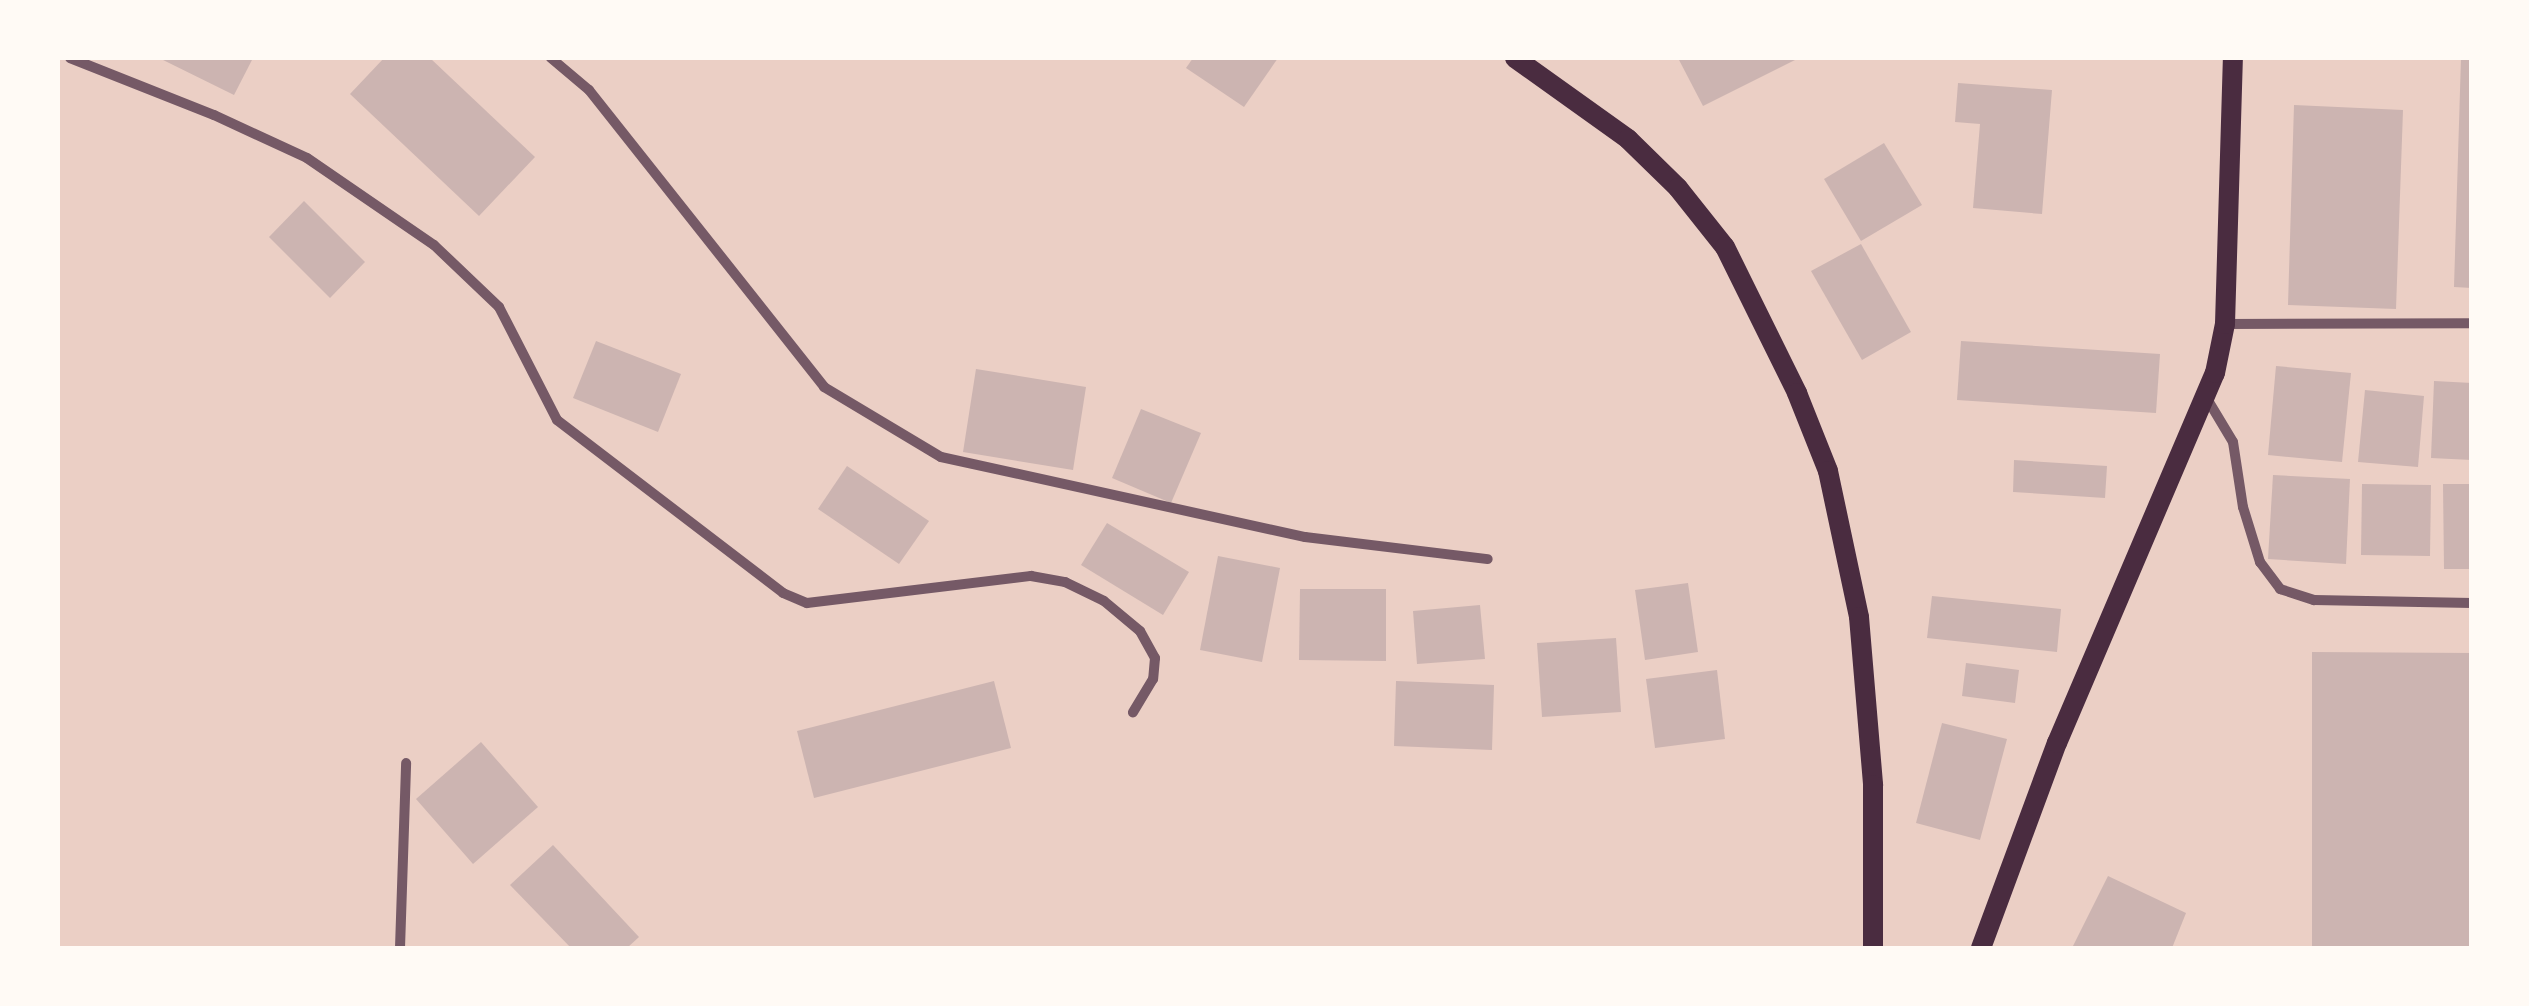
<!DOCTYPE html>
<html>
<head>
<meta charset="utf-8">
<style>
  body { margin:0 }
  #map { position:relative; width:2529px; height:1006px; overflow:hidden; background:#f7e1d7; font-family:Georgia,serif }
  div>[style] { position:absolute }
  [style*='--x'] { left:calc(var(--x)*1px); top:calc(var(--y)*1px); width:calc(var(--w)*1px); rotate:calc(var(--a)*1deg) }
  .green>* { inset:0; background:#ebcfc5 }
  .building>* { inset:0; background:#ccb4b1 }
  .minor>* { height:10px; margin:-5px; padding:0 5px; transform-origin:5px; border-radius:5px; background:#755966 }
  .secondary>* { height:20px; margin:-10px; padding:0 10px; transform-origin:10px; border-radius:10px; background:#4a2c40 }
  span { translate:-50% -50%; white-space:nowrap; text-align:center; line-height:1.15; -webkit-text-stroke:8px #fffaf5; paint-order:stroke }
  .frame { position:absolute; inset:0; border:60px solid #fffaf5; pointer-events:none }
</style>
</head>
<body>
<div id="map">
  <div class="green">
    <i style="clip-path:polygon(58px 58px,2471px 58px,2471px 948px,58px 948px)"></i>
  </div>
  <div class="building">
    <i style="clip-path:polygon(159px 58px,253px 58px,234px 95px)"></i>
    <i style="clip-path:polygon(384px 58px,430px 58px,535px 157px,479px 216px,350px 94px)"></i>
    <i style="clip-path:polygon(1193px 58px,1278px 58px,1244px 107px,1186px 68px)"></i>
    <i style="clip-path:polygon(1678px 58px,1799px 58px,1703px 106px)"></i>
    <i style="clip-path:polygon(2461px 58px,2472px 58px,2472px 288px,2454px 287px)"></i>
    <i style="clip-path:polygon(1958px 83px,2052px 90px,2042px 214px,1973px 208px,1980px 124px,1955px 122px)"></i>
    <i style="clip-path:polygon(2294px 105px,2403px 110px,2396px 309px,2288px 305px)"></i>
    <i style="clip-path:polygon(1884px 143px,1922px 205px,1861px 241px,1824px 179px)"></i>
    <i style="clip-path:polygon(304px 201px,365px 262px,330px 298px,269px 237px)"></i>
    <i style="clip-path:polygon(1861px 244px,1911px 332px,1862px 360px,1811px 271px)"></i>
    <i style="clip-path:polygon(596px 341px,681px 374px,658px 432px,573px 398px)"></i>
    <i style="clip-path:polygon(1961px 341px,2160px 354px,2156px 413px,1957px 400px)"></i>
    <i style="clip-path:polygon(2276px 366px,2351px 373px,2342px 462px,2268px 455px)"></i>
    <i style="clip-path:polygon(976px 369px,1086px 387px,1073px 470px,963px 452px)"></i>
    <i style="clip-path:polygon(2434px 381px,2472px 383px,2472px 460px,2431px 458px)"></i>
    <i style="clip-path:polygon(2365px 390px,2424px 396px,2418px 467px,2358px 462px)"></i>
    <i style="clip-path:polygon(1141px 409px,1201px 433px,1171px 503px,1112px 478px)"></i>
    <i style="clip-path:polygon(2014px 460px,2107px 466px,2105px 498px,2013px 492px)"></i>
    <i style="clip-path:polygon(847px 466px,929px 521px,899px 564px,818px 509px)"></i>
    <i style="clip-path:polygon(2273px 475px,2350px 479px,2346px 564px,2268px 559px)"></i>
    <i style="clip-path:polygon(2362px 484px,2431px 485px,2430px 556px,2361px 555px)"></i>
    <i style="clip-path:polygon(2443px 484px,2472px 484px,2472px 569px,2444px 569px)"></i>
    <i style="clip-path:polygon(1107px 523px,1189px 572px,1163px 615px,1081px 565px)"></i>
    <i style="clip-path:polygon(1218px 556px,1280px 568px,1262px 662px,1200px 650px)"></i>
    <i style="clip-path:polygon(1688px 583px,1698px 652px,1645px 660px,1635px 590px)"></i>
    <i style="clip-path:polygon(1300px 589px,1386px 589px,1386px 661px,1299px 660px)"></i>
    <i style="clip-path:polygon(1932px 596px,2061px 609px,2057px 652px,1927px 638px)"></i>
    <i style="clip-path:polygon(1480px 605px,1485px 659px,1417px 664px,1413px 611px)"></i>
    <i style="clip-path:polygon(1616px 638px,1621px 712px,1542px 717px,1537px 643px)"></i>
    <i style="clip-path:polygon(2312px 652px,2472px 653px,2472px 948px,2312px 948px)"></i>
    <i style="clip-path:polygon(1966px 663px,2019px 670px,2015px 703px,1962px 696px)"></i>
    <i style="clip-path:polygon(1717px 670px,1725px 739px,1655px 748px,1646px 679px)"></i>
    <i style="clip-path:polygon(994px 681px,1011px 748px,814px 798px,797px 731px)"></i>
    <i style="clip-path:polygon(1396px 681px,1494px 685px,1492px 750px,1394px 746px)"></i>
    <i style="clip-path:polygon(1942px 723px,2007px 739px,1980px 840px,1916px 823px)"></i>
    <i style="clip-path:polygon(481px 742px,538px 807px,473px 864px,416px 799px)"></i>
    <i style="clip-path:polygon(553px 845px,639px 937px,627px 948px,571px 948px,510px 885px)"></i>
    <i style="clip-path:polygon(2108px 876px,2186px 913px,2172px 948px,2072px 948px)"></i>
  </div>
  <div class="minor">
    <i style="--x:70;--y:58;--w:155;--a:21.6"></i>
    <i style="--x:214;--y:115;--w:102;--a:24.8"></i>
    <i style="--x:307;--y:158;--w:154;--a:34.4"></i>
    <i style="--x:434;--y:245;--w:90;--a:43.6"></i>
    <i style="--x:499;--y:307;--w:127;--a:62.8"></i>
    <i style="--x:557;--y:420;--w:285;--a:37.4"></i>
    <i style="--x:783;--y:593;--w:26;--a:23"></i>
    <i style="--x:807;--y:603;--w:226;--a:-6.9"></i>
    <i style="--x:1031;--y:576;--w:35;--a:10"></i>
    <i style="--x:1065;--y:582;--w:43;--a:26"></i>
    <i style="--x:1104;--y:601;--w:47;--a:39.8"></i>
    <i style="--x:1140;--y:631;--w:31;--a:61"></i>
    <i style="--x:1155;--y:658;--w:21;--a:95"></i>
    <i style="--x:1153;--y:679;--w:39;--a:121"></i>
    <i style="--x:551;--y:58;--w:50;--a:40.1"></i>
    <i style="--x:589;--y:90;--w:379;--a:51.6"></i>
    <i style="--x:824;--y:387;--w:136;--a:30.9"></i>
    <i style="--x:941;--y:457;--w:373;--a:12.4"></i>
    <i style="--x:1305;--y:537;--w:184;--a:6.9"></i>
    <i style="--x:2226;--y:324;--w:246;--a:-0.2"></i>
    <i style="--x:2206;--y:397;--w:52;--a:59"></i>
    <i style="--x:2233;--y:442;--w:66;--a:81.3"></i>
    <i style="--x:2243;--y:507;--w:58;--a:72.8"></i>
    <i style="--x:2260;--y:562;--w:34;--a:53"></i>
    <i style="--x:2280;--y:589;--w:36;--a:18"></i>
    <i style="--x:2314;--y:600;--w:158;--a:1.1"></i>
    <i style="--x:400;--y:948;--w:185;--a:-88.1"></i>
  </div>
  <div class="secondary">
    <i style="--x:1515;--y:58;--w:139;--a:35.6"></i>
    <i style="--x:1628;--y:139;--w:70;--a:44.4"></i>
    <i style="--x:1678;--y:188;--w:75;--a:51.5"></i>
    <i style="--x:1725;--y:247;--w:163;--a:63.7"></i>
    <i style="--x:1797;--y:393;--w:84;--a:68.3"></i>
    <i style="--x:1828;--y:471;--w:149;--a:78"></i>
    <i style="--x:1859;--y:617;--w:169;--a:85.2"></i>
    <i style="--x:1873;--y:785;--w:163;--a:90"></i>
    <i style="--x:1981;--y:948;--w:219;--a:-69.7"></i>
    <i style="--x:2057;--y:743;--w:402;--a:-66.9"></i>
    <i style="--x:2215;--y:373;--w:50;--a:-78.5"></i>
    <i style="--x:2225;--y:324;--w:266;--a:-88.3"></i>
  </div>
  <div class="frame"></div>
</div>
</body>
</html>
